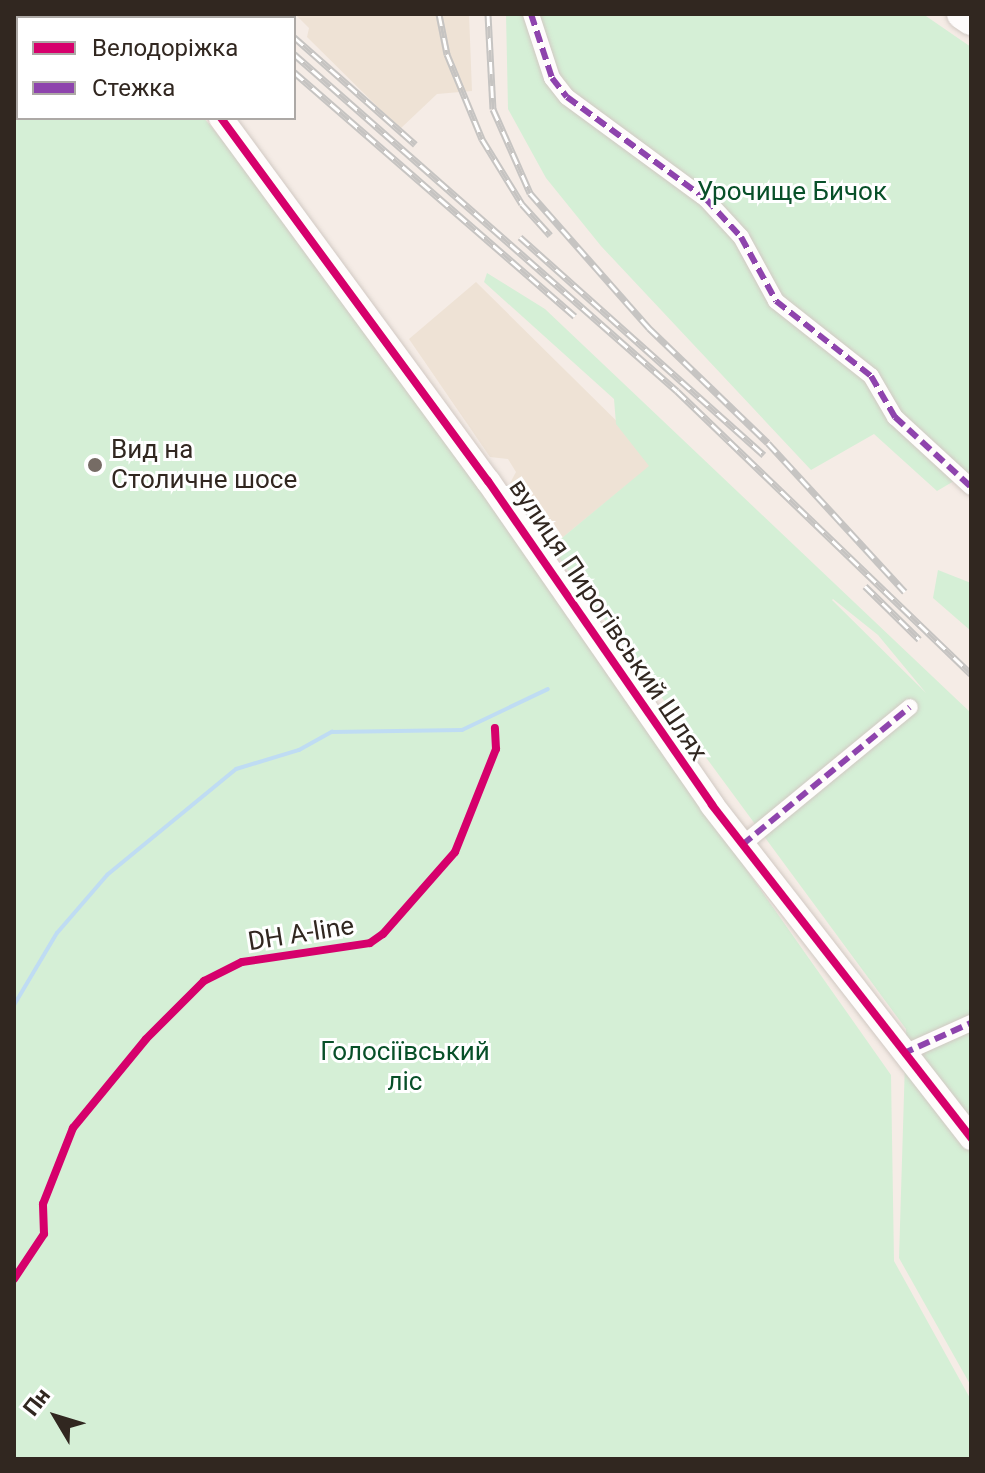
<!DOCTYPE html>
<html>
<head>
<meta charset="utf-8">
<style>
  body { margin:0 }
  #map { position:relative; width:985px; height:1473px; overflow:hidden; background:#f5ece6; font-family:Roboto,sans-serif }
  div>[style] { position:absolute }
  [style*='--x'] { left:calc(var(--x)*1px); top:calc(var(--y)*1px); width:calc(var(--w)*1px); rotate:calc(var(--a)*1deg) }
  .industrial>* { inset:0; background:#eee2d5 }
  .green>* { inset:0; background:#d5efd6 }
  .stream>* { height:4px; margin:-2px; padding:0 2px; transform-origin:2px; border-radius:2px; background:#bfdcf3 }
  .roads { filter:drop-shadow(0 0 2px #d1c9c3) drop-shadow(0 0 2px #d1c9c3) }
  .street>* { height:16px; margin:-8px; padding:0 8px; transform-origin:8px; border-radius:8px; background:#fefcfb }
  .secondary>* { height:24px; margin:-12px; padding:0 12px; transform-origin:12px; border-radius:12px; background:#fefcfb }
  .highway>* { height:30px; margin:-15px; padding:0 15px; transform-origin:15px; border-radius:15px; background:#fefcfb }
  .rail>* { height:7px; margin-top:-3.5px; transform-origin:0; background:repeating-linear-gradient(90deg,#fff 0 12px,#c6c4c2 0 24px); box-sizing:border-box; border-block:2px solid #c6c4c2 }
  .quiet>* { height:6px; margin-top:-3px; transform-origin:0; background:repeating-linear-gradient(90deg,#8e44ad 0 12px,transparent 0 18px) }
  .cycleway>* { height:8px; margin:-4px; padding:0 4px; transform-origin:4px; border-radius:4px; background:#d6006c }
  .dots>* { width:22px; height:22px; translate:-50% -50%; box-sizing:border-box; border:4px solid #fff; border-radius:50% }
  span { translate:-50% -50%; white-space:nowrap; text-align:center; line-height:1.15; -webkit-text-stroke:6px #fff; paint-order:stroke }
  .park-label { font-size:26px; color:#085029 }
  .poi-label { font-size:26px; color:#312720 }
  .left { translate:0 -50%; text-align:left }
  .street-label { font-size:26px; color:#312720 }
  .frame { position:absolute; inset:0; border:16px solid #312720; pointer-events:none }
  .legend { position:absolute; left:16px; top:16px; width:280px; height:104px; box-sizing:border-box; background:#fff; border:2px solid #ada9a6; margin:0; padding:10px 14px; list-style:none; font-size:24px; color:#312720 }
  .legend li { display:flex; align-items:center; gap:16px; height:40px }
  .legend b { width:40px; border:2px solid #ada9a6 }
  .north { position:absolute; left:16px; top:1377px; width:80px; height:80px; -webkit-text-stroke:6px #fff; paint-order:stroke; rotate:308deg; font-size:22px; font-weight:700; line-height:32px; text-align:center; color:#312720 }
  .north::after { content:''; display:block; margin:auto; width:28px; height:36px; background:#312720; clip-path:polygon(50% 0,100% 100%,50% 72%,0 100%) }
</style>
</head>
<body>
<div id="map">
  <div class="industrial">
    <i style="clip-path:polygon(295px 14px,469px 14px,472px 91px,437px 94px,400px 129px,307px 37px,309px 28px)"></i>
    <i style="clip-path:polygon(476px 282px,650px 454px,650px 466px,551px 547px,509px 485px,516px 472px,508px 459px,490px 457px,409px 339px)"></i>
  </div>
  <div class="green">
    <i style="clip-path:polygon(14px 14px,87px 18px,18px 18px,18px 118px,204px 118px,300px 235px,891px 1075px,894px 1261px,971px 1400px,971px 1459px,14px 1459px)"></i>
    <i style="clip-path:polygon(506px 14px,923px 14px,971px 47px,971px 471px,937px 491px,874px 434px,811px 470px,601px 246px,546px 178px,508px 109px)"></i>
    <i style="clip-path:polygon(evenodd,487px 273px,545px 309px,971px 713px,971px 1386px,899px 1258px,906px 1029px,551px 547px,649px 466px,616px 424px,614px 399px,484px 282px,487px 273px,833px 599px,878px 635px,926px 693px,832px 600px,833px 599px)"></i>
    <i style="clip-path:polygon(938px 570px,971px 583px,971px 631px,933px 598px)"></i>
  </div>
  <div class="stream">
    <i style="--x:14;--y:1005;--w:84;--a:-59.2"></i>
    <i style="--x:57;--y:933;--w:77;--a:-49.2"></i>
    <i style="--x:107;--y:875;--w:167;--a:-39.4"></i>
    <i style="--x:236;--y:769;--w:66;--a:-16.8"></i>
    <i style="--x:299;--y:750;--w:38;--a:-29"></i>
    <i style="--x:332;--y:732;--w:130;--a:-0.9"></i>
    <i style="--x:462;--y:730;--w:95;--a:-25.5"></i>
  </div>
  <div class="roads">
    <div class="street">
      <i style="--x:531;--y:14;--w:67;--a:71.8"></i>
      <i style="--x:552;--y:78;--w:24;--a:52"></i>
      <i style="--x:567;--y:97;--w:172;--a:36.3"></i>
      <i style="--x:706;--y:199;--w:52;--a:47.4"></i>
      <i style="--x:741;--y:237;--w:73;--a:61.3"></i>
      <i style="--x:776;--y:301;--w:121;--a:38.3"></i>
      <i style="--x:871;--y:376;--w:48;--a:59.7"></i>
      <i style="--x:895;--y:417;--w:103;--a:42.6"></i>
      <i style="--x:742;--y:845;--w:217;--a:-39.4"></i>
      <i style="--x:902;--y:1054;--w:76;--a:-24.2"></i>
    </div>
    <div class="secondary">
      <i style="--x:140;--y:14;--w:5;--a:53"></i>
      <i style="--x:221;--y:118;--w:451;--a:53.7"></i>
      <i style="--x:488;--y:481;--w:394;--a:55.3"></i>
      <i style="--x:712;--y:805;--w:422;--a:52.1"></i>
    </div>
    <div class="highway">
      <i style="--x:962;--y:14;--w:11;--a:34"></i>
    </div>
  </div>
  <div class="rail">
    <i style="--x:227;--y:14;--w:6;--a:39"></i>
    <i style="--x:249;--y:14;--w:6;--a:45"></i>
    <i style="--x:267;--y:14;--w:6;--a:39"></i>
    <i style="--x:439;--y:14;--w:41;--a:78.7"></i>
    <i style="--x:447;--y:54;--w:92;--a:67.6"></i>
    <i style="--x:482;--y:139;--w:76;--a:58.4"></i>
    <i style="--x:522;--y:204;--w:42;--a:47.9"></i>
    <i style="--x:488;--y:14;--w:95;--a:87"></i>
    <i style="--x:493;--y:109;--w:92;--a:66.2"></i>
    <i style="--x:530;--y:193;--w:180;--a:48.6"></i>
    <i style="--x:649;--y:328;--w:165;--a:44"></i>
    <i style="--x:768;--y:443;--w:202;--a:47.4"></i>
    <i style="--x:294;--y:37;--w:162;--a:41.5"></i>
    <i style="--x:294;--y:54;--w:510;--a:41.34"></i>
    <i style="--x:677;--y:391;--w:408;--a:43.9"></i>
    <i style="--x:294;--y:72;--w:372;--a:41"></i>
    <i style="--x:520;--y:237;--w:327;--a:41.8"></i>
    <i style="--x:865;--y:586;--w:76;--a:44.5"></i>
  </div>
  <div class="quiet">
    <i style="--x:531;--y:14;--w:67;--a:71.8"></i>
    <i style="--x:552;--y:78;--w:24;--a:52"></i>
    <i style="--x:567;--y:97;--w:172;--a:36.3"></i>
    <i style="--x:706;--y:199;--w:52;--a:47.4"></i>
    <i style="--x:741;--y:237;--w:73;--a:61.3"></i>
    <i style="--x:776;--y:301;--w:121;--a:38.3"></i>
    <i style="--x:871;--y:376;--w:48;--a:59.7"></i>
    <i style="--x:895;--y:417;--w:103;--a:42.6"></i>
    <i style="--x:742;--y:845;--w:217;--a:-39.4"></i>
    <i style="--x:902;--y:1054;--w:76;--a:-24.2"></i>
  </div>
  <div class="cycleway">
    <i style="--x:221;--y:118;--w:451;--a:53.7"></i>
    <i style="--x:488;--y:481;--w:394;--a:55.3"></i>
    <i style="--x:712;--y:805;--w:422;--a:52.1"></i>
    <i style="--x:14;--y:1279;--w:54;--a:-56.3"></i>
    <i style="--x:44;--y:1234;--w:30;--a:-92"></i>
    <i style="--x:43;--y:1204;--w:82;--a:-68.5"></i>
    <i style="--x:73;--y:1128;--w:115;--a:-50.6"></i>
    <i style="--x:146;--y:1039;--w:82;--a:-45"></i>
    <i style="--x:204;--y:981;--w:42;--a:-26.6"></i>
    <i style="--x:242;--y:962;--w:129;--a:-8.4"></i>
    <i style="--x:370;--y:943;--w:16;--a:-35"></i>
    <i style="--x:383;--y:934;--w:109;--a:-48.7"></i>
    <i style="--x:455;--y:852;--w:111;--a:-68.3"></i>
    <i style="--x:496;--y:749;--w:21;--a:-93"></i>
  </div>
  <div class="dots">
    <i style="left:95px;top:465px;background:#766c65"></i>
  </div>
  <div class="park-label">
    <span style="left:792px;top:192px">Урочище Бичок</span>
    <span style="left:405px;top:1067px">Голосіївський<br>ліс</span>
  </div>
  <div class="poi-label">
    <span class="left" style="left:111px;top:465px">Вид на<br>Столичне шосе</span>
  </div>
  <div class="street-label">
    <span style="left:608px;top:620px;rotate:56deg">вулиця Пирогівський Шлях</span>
    <span style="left:301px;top:934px;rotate:-9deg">DH A-line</span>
  </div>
  <div class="frame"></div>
  <ul class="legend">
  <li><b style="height:10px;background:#d6006c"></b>Велодоріжка</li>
  <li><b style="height:10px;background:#8e44ad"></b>Стежка</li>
  </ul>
  <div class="north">Пн</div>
</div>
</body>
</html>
